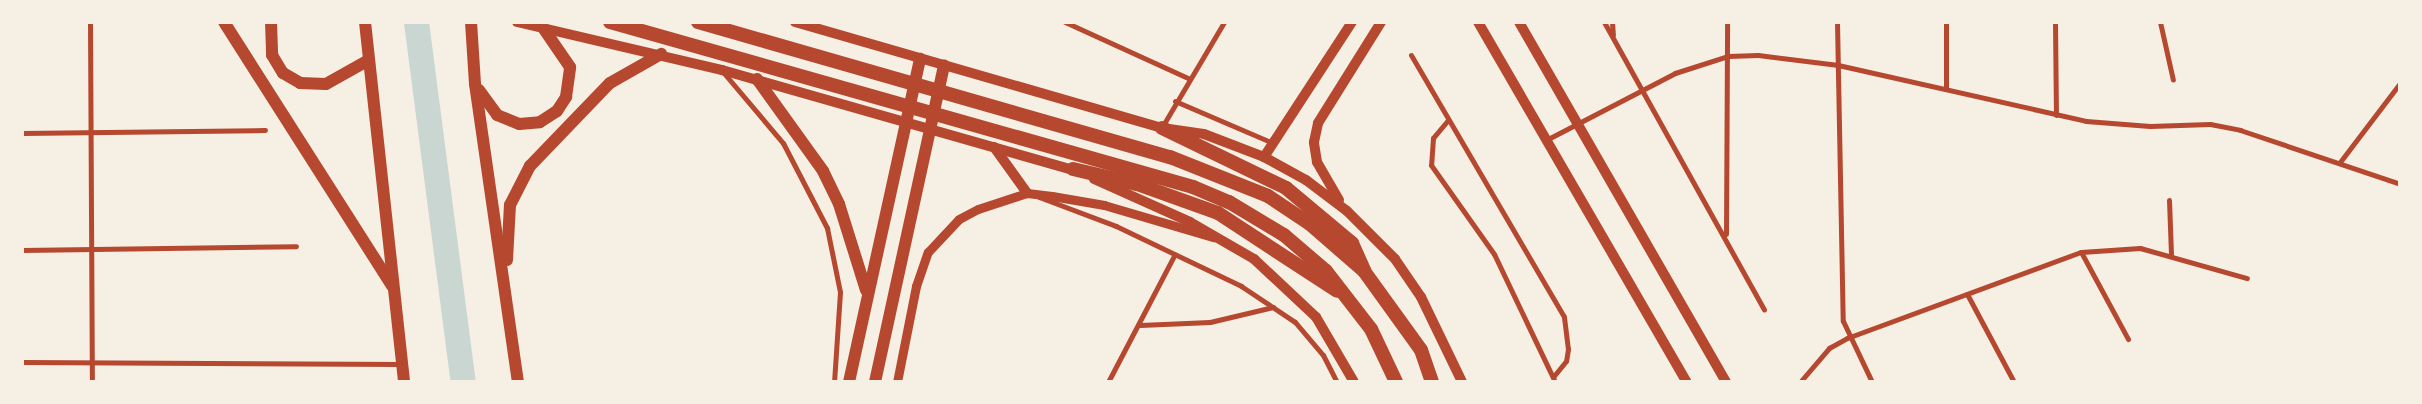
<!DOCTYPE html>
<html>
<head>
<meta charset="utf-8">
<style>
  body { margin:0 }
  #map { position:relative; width:2422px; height:404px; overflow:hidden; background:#f6efe4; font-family:Signika,sans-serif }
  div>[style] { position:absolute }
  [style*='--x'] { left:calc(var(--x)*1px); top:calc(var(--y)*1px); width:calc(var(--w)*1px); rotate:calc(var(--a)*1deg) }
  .river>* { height:25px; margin:-12.5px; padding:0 12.5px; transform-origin:12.5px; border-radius:12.5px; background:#c9d6d2 }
  .minor>* { height:5px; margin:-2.5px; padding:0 2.5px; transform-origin:2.5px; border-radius:2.5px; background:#b5482f }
  .tertiary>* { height:9px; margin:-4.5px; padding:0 4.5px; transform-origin:4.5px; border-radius:4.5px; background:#b5482f }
  .secondary>* { height:10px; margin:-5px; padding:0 5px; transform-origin:5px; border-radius:5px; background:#b5482f }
  .primary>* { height:12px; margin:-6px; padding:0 6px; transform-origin:6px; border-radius:6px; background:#b5482f }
  .trunk>* { height:14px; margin:-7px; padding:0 7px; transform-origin:7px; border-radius:7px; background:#b5482f }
  span { translate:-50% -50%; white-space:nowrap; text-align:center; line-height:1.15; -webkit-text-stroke:4px #f6efe4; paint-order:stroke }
  .frame { position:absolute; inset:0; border:24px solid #f6efe4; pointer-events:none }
</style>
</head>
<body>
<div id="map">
  <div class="river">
    <i style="--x:416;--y:22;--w:363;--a:82.6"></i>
  </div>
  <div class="minor">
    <i style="--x:90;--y:22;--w:360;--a:89.7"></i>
    <i style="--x:1065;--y:22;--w:135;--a:24.5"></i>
    <i style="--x:1604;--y:22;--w:329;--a:60.9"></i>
    <i style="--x:1612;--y:22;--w:13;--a:86"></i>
    <i style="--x:1837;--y:22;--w:299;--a:88.9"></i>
    <i style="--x:1843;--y:321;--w:68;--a:64.6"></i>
    <i style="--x:1946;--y:22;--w:67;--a:90"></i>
    <i style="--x:2055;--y:22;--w:93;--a:89.4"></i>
    <i style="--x:2160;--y:22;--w:59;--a:77.4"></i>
    <i style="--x:1411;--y:55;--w:303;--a:59.7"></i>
    <i style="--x:1564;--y:317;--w:32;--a:83"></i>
    <i style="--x:1568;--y:349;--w:12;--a:99"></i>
    <i style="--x:1566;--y:361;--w:19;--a:129"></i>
    <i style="--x:723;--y:72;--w:93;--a:49.8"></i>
    <i style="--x:783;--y:143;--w:96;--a:62.6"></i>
    <i style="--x:827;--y:228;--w:65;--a:78.5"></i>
    <i style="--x:840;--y:292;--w:90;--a:93.8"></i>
    <i style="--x:1175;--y:101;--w:107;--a:23.2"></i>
    <i style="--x:1448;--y:120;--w:23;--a:130"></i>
    <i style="--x:1433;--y:138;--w:27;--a:94"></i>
    <i style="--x:1431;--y:165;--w:109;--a:54.7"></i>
    <i style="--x:1494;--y:254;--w:142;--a:64.5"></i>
    <i style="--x:1162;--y:127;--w:122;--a:-59.4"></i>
    <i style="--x:22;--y:133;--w:243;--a:-0.7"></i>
    <i style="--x:1546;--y:140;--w:145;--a:-27.4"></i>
    <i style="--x:1675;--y:73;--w:56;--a:-17.8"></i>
    <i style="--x:1728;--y:56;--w:30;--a:-2"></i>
    <i style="--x:1758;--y:55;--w:81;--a:7.1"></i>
    <i style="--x:1838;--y:65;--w:254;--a:12.7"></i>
    <i style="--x:2086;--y:121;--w:64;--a:4.5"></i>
    <i style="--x:2150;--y:126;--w:60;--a:-1.9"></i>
    <i style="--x:2210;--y:124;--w:31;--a:11"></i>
    <i style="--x:2240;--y:130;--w:169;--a:18.6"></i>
    <i style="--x:2340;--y:162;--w:99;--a:-52.8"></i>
    <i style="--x:1039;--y:197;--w:82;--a:20.6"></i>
    <i style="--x:1116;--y:226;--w:139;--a:25.6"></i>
    <i style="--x:1241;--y:286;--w:65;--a:33.7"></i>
    <i style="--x:1295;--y:322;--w:43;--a:49.7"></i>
    <i style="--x:1323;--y:355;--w:30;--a:63"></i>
    <i style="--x:2169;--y:200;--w:55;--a:87.9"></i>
    <i style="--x:1726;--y:234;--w:212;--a:-89.7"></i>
    <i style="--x:22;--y:250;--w:274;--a:-0.8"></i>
    <i style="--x:2081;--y:252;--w:99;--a:61.6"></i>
    <i style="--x:1967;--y:294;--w:100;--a:61.9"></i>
    <i style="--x:1140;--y:325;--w:70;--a:-2.5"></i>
    <i style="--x:1210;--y:322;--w:65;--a:-13.4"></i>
    <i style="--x:22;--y:362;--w:379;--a:0.3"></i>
    <i style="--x:1108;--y:382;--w:144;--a:-62.4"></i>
    <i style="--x:1800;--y:382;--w:45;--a:-49.5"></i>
    <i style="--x:1829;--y:348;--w:21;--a:-29"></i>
    <i style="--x:1847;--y:338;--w:249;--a:-20.2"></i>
    <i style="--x:2081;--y:252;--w:59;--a:-3.9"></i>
    <i style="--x:2140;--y:248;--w:111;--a:15.7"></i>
  </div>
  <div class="tertiary">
    <i style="--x:897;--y:382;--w:98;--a:-78.8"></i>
    <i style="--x:916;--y:286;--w:36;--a:-71"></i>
    <i style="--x:928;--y:252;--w:45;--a:-46.8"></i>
    <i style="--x:959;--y:219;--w:21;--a:-28"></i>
    <i style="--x:978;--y:209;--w:52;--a:-18.1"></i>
    <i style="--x:1027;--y:193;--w:25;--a:7"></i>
    <i style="--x:1052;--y:196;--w:53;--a:9.8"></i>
    <i style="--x:1104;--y:205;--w:114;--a:16.4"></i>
  </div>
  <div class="secondary">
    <i style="--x:517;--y:22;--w:211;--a:13.2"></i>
    <i style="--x:722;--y:70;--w:371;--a:15.9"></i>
    <i style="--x:795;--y:22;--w:382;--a:16.1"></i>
    <i style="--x:1162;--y:128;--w:42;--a:8.1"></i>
    <i style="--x:1204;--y:134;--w:64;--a:21"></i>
    <i style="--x:1264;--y:157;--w:48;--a:28.7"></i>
    <i style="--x:1306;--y:180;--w:51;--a:37.1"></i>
    <i style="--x:1347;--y:211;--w:68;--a:45"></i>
    <i style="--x:1395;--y:259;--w:46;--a:55.6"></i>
    <i style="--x:1421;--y:297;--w:94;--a:64.2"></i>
    <i style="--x:1478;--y:22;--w:416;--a:59.9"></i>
    <i style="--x:1519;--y:22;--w:415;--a:60.1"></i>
    <i style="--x:994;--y:147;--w:57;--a:54.3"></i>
    <i style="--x:1264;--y:157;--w:161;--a:-56.9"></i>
    <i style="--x:1094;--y:179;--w:105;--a:24.1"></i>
    <i style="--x:1190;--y:222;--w:74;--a:30"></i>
    <i style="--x:1254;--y:259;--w:85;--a:43.1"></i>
    <i style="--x:1316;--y:317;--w:75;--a:59.7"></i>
    <i style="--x:1339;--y:200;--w:44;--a:-120.1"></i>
    <i style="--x:1317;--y:162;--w:20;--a:-99"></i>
    <i style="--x:1314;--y:142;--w:19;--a:-78"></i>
    <i style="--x:1318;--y:123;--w:119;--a:-58"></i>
  </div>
  <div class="primary">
    <i style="--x:224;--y:22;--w:313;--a:57.5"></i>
    <i style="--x:271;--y:22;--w:33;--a:88"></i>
    <i style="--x:272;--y:55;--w:21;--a:59"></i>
    <i style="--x:283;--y:73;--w:20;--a:30"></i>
    <i style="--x:300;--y:83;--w:26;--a:2"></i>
    <i style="--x:326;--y:84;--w:47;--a:-29.3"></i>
    <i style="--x:365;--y:22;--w:362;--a:83.8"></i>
    <i style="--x:471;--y:22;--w:62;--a:86.3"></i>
    <i style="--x:475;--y:84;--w:301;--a:81.8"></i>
    <i style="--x:757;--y:79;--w:113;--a:54.3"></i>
    <i style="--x:823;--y:171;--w:37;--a:64"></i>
    <i style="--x:839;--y:204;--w:90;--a:72.6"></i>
    <i style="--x:479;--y:90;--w:31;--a:54"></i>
    <i style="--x:497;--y:115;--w:24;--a:22"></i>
    <i style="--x:519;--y:124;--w:21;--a:-5"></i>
    <i style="--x:540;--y:122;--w:20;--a:-33"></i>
    <i style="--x:557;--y:111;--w:17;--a:-57"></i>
    <i style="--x:566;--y:97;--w:30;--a:-82"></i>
    <i style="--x:570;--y:67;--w:46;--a:-124.4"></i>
    <i style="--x:507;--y:260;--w:55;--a:-86.9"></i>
    <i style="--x:510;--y:205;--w:44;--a:-62.9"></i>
    <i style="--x:530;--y:166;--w:115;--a:-46.1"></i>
    <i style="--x:610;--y:83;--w:59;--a:-29.6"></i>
    <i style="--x:849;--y:382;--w:331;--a:-77.6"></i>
    <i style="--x:875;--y:382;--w:324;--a:-77.7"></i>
  </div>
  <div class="trunk">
    <i style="--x:610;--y:22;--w:606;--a:15.8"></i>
    <i style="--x:1193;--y:187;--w:39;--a:23"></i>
    <i style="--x:1229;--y:202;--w:64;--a:31"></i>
    <i style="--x:1284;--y:235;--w:55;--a:40.6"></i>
    <i style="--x:1326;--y:271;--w:73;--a:52.2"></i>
    <i style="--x:1371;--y:329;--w:59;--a:64.7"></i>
    <i style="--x:698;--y:22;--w:491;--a:16"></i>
    <i style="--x:1170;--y:157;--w:105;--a:21.7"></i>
    <i style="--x:1268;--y:196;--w:50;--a:33.7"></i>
    <i style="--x:1310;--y:224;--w:72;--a:41"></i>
    <i style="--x:1364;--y:271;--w:97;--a:54.2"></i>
    <i style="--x:1421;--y:350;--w:34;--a:71"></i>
    <i style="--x:1162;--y:128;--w:138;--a:25.8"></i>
    <i style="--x:1286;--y:188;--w:86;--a:39.8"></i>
    <i style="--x:1352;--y:243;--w:30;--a:66"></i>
    <i style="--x:1073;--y:169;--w:66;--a:13.2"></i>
    <i style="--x:1137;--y:184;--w:86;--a:19.7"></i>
    <i style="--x:1218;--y:213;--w:142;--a:33.2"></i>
  </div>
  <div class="frame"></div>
</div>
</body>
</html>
